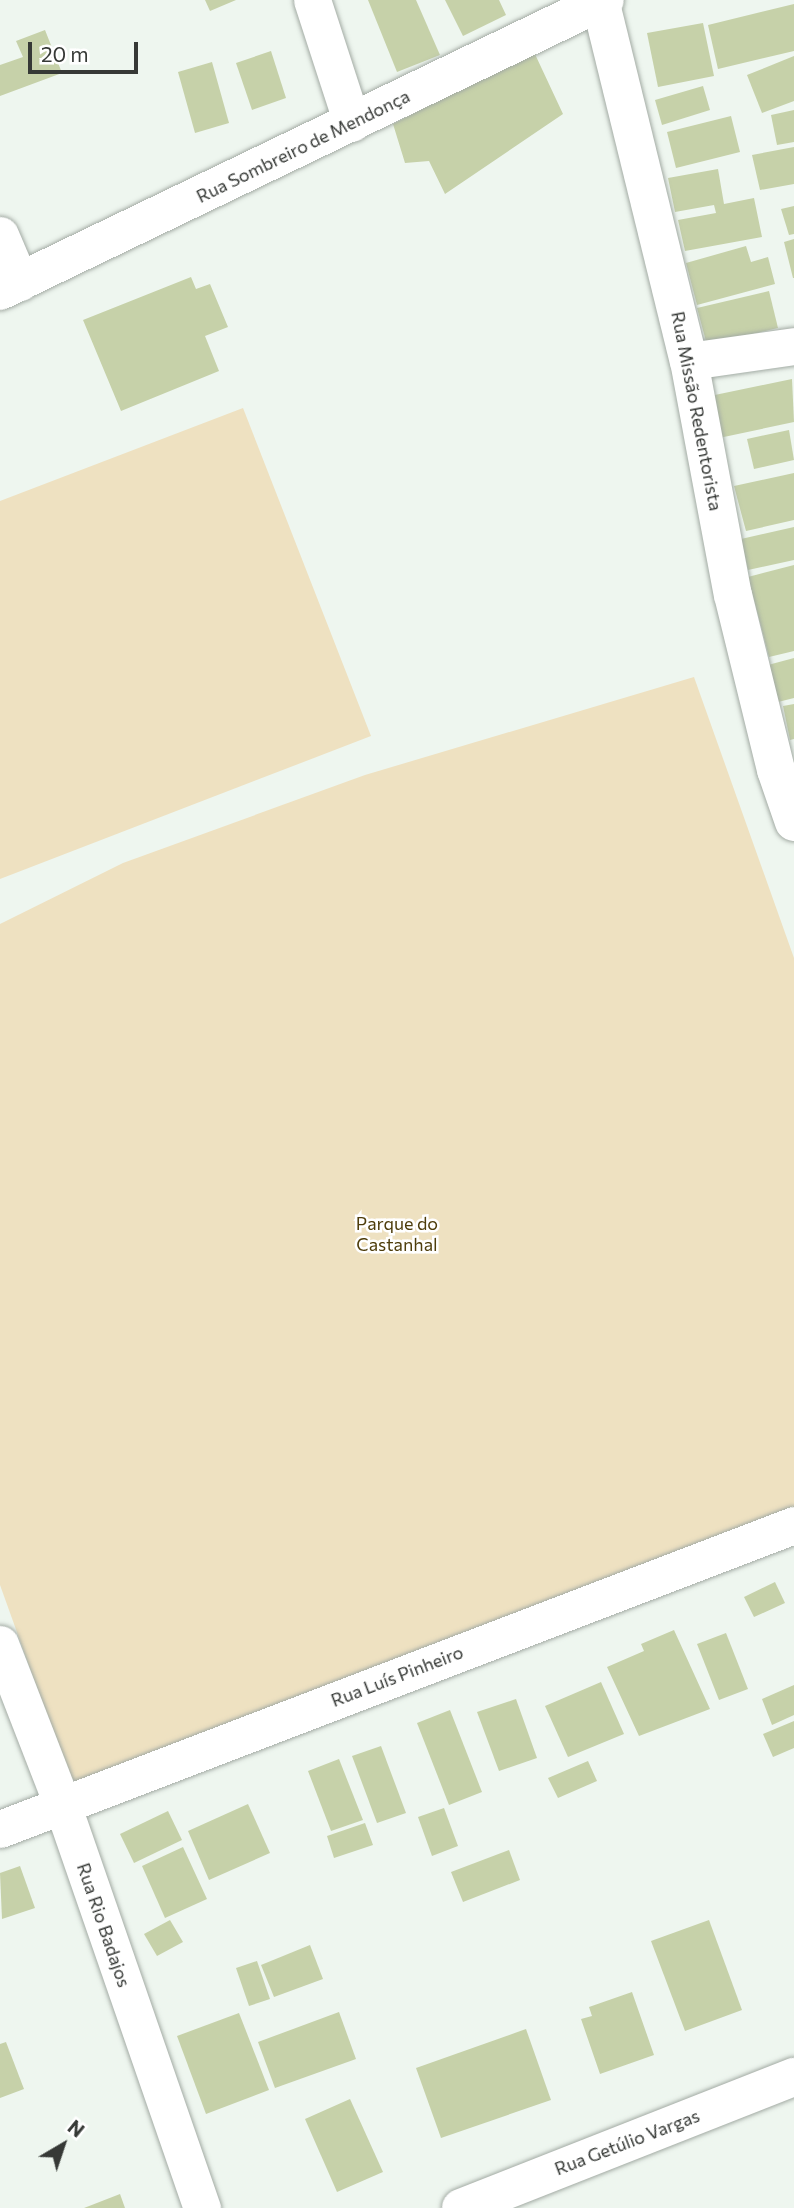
<!DOCTYPE html>
<html>
<head>
<meta charset="utf-8">
<style>
  body { margin:0 }
  #map { position:relative; width:794px; height:2208px; overflow:hidden; background:#eef6ef; font-family:Commissioner,sans-serif }
  div>[style] { position:absolute }
  [style*='--x'] { left:calc(var(--x)*1px); top:calc(var(--y)*1px); width:calc(var(--w)*1px); rotate:calc(var(--a)*1deg) }
  .green>* { inset:0; background:#eee1c1 }
  .building>* { inset:0; background:#c6d1a9 }
  .roads { filter:drop-shadow(0 0 2px #a3aba4) drop-shadow(0 0 2px #a3aba4) }
  .minor>* { height:37px; margin:-18.5px; padding:0 18.5px; transform-origin:18.5px; border-radius:18.5px; background:#fff }
  .tertiary>* { height:38px; margin:-19px; padding:0 19px; transform-origin:19px; border-radius:19px; background:#fff }
  span { translate:-50% -50%; white-space:nowrap; text-align:center; line-height:1.15; -webkit-text-stroke:5px #fff; paint-order:stroke }
  .street-label { font-size:18px; color:#363936 }
  .park-label { font-size:18px; color:#4e3d0b }
  .north { position:absolute; left:28px; top:2110px; width:70px; height:70px; -webkit-text-stroke:5px #fff; paint-order:stroke; rotate:39deg; font-size:19px; font-weight:700; line-height:28px; text-align:center; color:#363936 }
  .north::after { content:''; display:block; margin:auto; width:24px; height:32px; background:#363936; clip-path:polygon(50% 0,100% 100%,50% 72%,0 100%) }
  .scale { position:absolute; left:28px; top:42px; width:110px; height:32px; box-sizing:border-box; border:4px solid #363936; border-top:0; padding-left:9px; font-size:21px; line-height:24px; white-space:nowrap; color:#363936; -webkit-text-stroke:5px #fff; paint-order:stroke }
</style>
</head>
<body>
<div id="map">
  <div class="green">
    <i style="clip-path:polygon(243px 408px,371px 736px,0 879px,0 501px)"></i>
    <i style="clip-path:polygon(694px 677px,794px 958px,794px 1510px,73px 1788px,0 1585px,0 924px,123px 863px,365px 775px)"></i>
  </div>
  <div class="building">
    <i style="clip-path:polygon(205px 0,236px 0,210px 11px)"></i>
    <i style="clip-path:polygon(368px 0,416px 0,440px 55px,397px 72px)"></i>
    <i style="clip-path:polygon(445px 0,499px 0,506px 15px,463px 36px)"></i>
    <i style="clip-path:polygon(794px 4px,794px 51px,718px 69px,708px 25px)"></i>
    <i style="clip-path:polygon(703px 23px,714px 76px,658px 87px,647px 33px)"></i>
    <i style="clip-path:polygon(45px 30px,62px 73px,0 96px,0 65px,23px 57px,16px 41px)"></i>
    <i style="clip-path:polygon(271px 51px,286px 98px,252px 110px,236px 63px)"></i>
    <i style="clip-path:polygon(534px 52px,563px 114px,445px 194px,429px 161px,405px 163px,393px 124px)"></i>
    <i style="clip-path:polygon(794px 56px,794px 101px,762px 113px,747px 75px)"></i>
    <i style="clip-path:polygon(212px 62px,229px 123px,195px 133px,178px 72px)"></i>
    <i style="clip-path:polygon(703px 86px,710px 110px,662px 125px,655px 100px)"></i>
    <i style="clip-path:polygon(794px 110px,794px 142px,777px 145px,771px 115px)"></i>
    <i style="clip-path:polygon(731px 116px,740px 152px,676px 168px,667px 132px)"></i>
    <i style="clip-path:polygon(794px 147px,794px 184px,760px 190px,752px 155px)"></i>
    <i style="clip-path:polygon(718px 169px,724px 204px,754px 198px,762px 237px,685px 251px,678px 220px,716px 213px,714px 205px,675px 212px,668px 178px)"></i>
    <i style="clip-path:polygon(794px 206px,794px 234px,789px 235px,781px 209px)"></i>
    <i style="clip-path:polygon(794px 239px,794px 278px,793px 278px,784px 242px)"></i>
    <i style="clip-path:polygon(746px 246px,751px 262px,768px 257px,775px 284px,697px 305px,686px 263px)"></i>
    <i style="clip-path:polygon(191px 277px,196px 289px,210px 284px,228px 327px,205px 336px,219px 371px,121px 411px,83px 320px)"></i>
    <i style="clip-path:polygon(769px 291px,778px 328px,707px 345px,697px 308px)"></i>
    <i style="clip-path:polygon(792px 379px,794px 422px,719px 438px,710px 396px)"></i>
    <i style="clip-path:polygon(789px 430px,794px 460px,754px 469px,747px 439px)"></i>
    <i style="clip-path:polygon(794px 473px,794px 520px,746px 531px,734px 486px)"></i>
    <i style="clip-path:polygon(794px 527px,794px 560px,748px 570px,741px 539px)"></i>
    <i style="clip-path:polygon(794px 565px,794px 651px,769px 657px,748px 577px)"></i>
    <i style="clip-path:polygon(794px 658px,794px 698px,778px 702px,768px 665px)"></i>
    <i style="clip-path:polygon(794px 704px,794px 739px,790px 740px,783px 706px)"></i>
    <i style="clip-path:polygon(775px 1582px,785px 1603px,754px 1617px,744px 1597px)"></i>
    <i style="clip-path:polygon(674px 1630px,710px 1709px,639px 1736px,607px 1667px,644px 1651px,641px 1644px)"></i>
    <i style="clip-path:polygon(726px 1633px,748px 1689px,719px 1700px,697px 1644px)"></i>
    <i style="clip-path:polygon(601px 1682px,624px 1734px,568px 1757px,545px 1706px)"></i>
    <i style="clip-path:polygon(794px 1685px,794px 1715px,772px 1725px,762px 1699px)"></i>
    <i style="clip-path:polygon(516px 1699px,537px 1758px,499px 1771px,477px 1712px)"></i>
    <i style="clip-path:polygon(450px 1710px,482px 1792px,449px 1805px,417px 1723px)"></i>
    <i style="clip-path:polygon(794px 1721px,794px 1748px,773px 1757px,763px 1734px)"></i>
    <i style="clip-path:polygon(381px 1746px,406px 1813px,377px 1823px,352px 1756px)"></i>
    <i style="clip-path:polygon(339px 1759px,363px 1820px,331px 1831px,308px 1771px)"></i>
    <i style="clip-path:polygon(588px 1761px,597px 1781px,558px 1798px,548px 1778px)"></i>
    <i style="clip-path:polygon(248px 1804px,270px 1853px,209px 1880px,188px 1831px)"></i>
    <i style="clip-path:polygon(444px 1808px,458px 1846px,432px 1856px,418px 1817px)"></i>
    <i style="clip-path:polygon(168px 1811px,182px 1840px,134px 1863px,120px 1834px)"></i>
    <i style="clip-path:polygon(365px 1823px,373px 1845px,334px 1858px,327px 1836px)"></i>
    <i style="clip-path:polygon(183px 1847px,207px 1899px,165px 1918px,142px 1866px)"></i>
    <i style="clip-path:polygon(509px 1850px,520px 1880px,463px 1902px,451px 1872px)"></i>
    <i style="clip-path:polygon(20px 1866px,35px 1908px,2px 1919px,0 1873px)"></i>
    <i style="clip-path:polygon(170px 1920px,183px 1942px,157px 1956px,144px 1934px)"></i>
    <i style="clip-path:polygon(709px 1920px,742px 2010px,685px 2031px,651px 1941px)"></i>
    <i style="clip-path:polygon(310px 1945px,323px 1979px,274px 1997px,261px 1965px)"></i>
    <i style="clip-path:polygon(257px 1961px,270px 1999px,249px 2006px,236px 1968px)"></i>
    <i style="clip-path:polygon(632px 1992px,654px 2055px,600px 2074px,581px 2019px,592px 2016px,589px 2007px)"></i>
    <i style="clip-path:polygon(339px 2012px,356px 2059px,275px 2088px,258px 2042px)"></i>
    <i style="clip-path:polygon(239px 2013px,269px 2090px,206px 2114px,177px 2036px)"></i>
    <i style="clip-path:polygon(526px 2029px,551px 2100px,441px 2138px,416px 2068px)"></i>
    <i style="clip-path:polygon(6px 2042px,24px 2089px,0 2098px,0 2044px)"></i>
    <i style="clip-path:polygon(350px 2099px,383px 2172px,337px 2192px,305px 2119px)"></i>
    <i style="clip-path:polygon(120px 2194px,125px 2208px,84px 2208px)"></i>
  </div>
  <div class="roads">
    <div class="minor">
      <i style="--x:312;--y:0;--w:129;--a:72"></i>
      <i style="--x:0;--y:235;--w:51;--a:66.9"></i>
      <i style="--x:689;--y:361;--w:106;--a:-8.1"></i>
      <i style="--x:0;--y:1644;--w:172;--a:68.8"></i>
      <i style="--x:62;--y:1804;--w:428;--a:70.9"></i>
      <i style="--x:0;--y:1829;--w:850;--a:-20.95"></i>
    </div>
    <div class="tertiary">
      <i style="--x:600;--y:0;--w:372;--a:76.2"></i>
      <i style="--x:689;--y:361;--w:238;--a:79.4"></i>
      <i style="--x:733;--y:595;--w:180;--a:76.2"></i>
      <i style="--x:776;--y:770;--w:55;--a:70.9"></i>
      <i style="--x:0;--y:291;--w:671;--a:-25.69"></i>
      <i style="--x:461;--y:2208;--w:358;--a:-21.5"></i>
    </div>
  </div>
  <div class="street-label">
    <span style="left:303px;top:146px;rotate:-26deg">Rua Sombreiro de Mendonça</span>
    <span style="left:697px;top:411px;rotate:79deg">Rua Missão Redentorista</span>
    <span style="left:397px;top:1676px;rotate:-21deg">Rua Luís Pinheiro</span>
    <span style="left:104px;top:1925px;rotate:71deg">Rua Rio Badajos</span>
    <span style="left:627px;top:2142px;rotate:-21deg">Rua Getúlio Vargas</span>
  </div>
  <div class="park-label">
    <span style="left:397px;top:1234px">Parque do<br>Castanhal</span>
  </div>
  <div class="north">N</div>
  <div class="scale">20 m</div>
</div>
</body>
</html>
